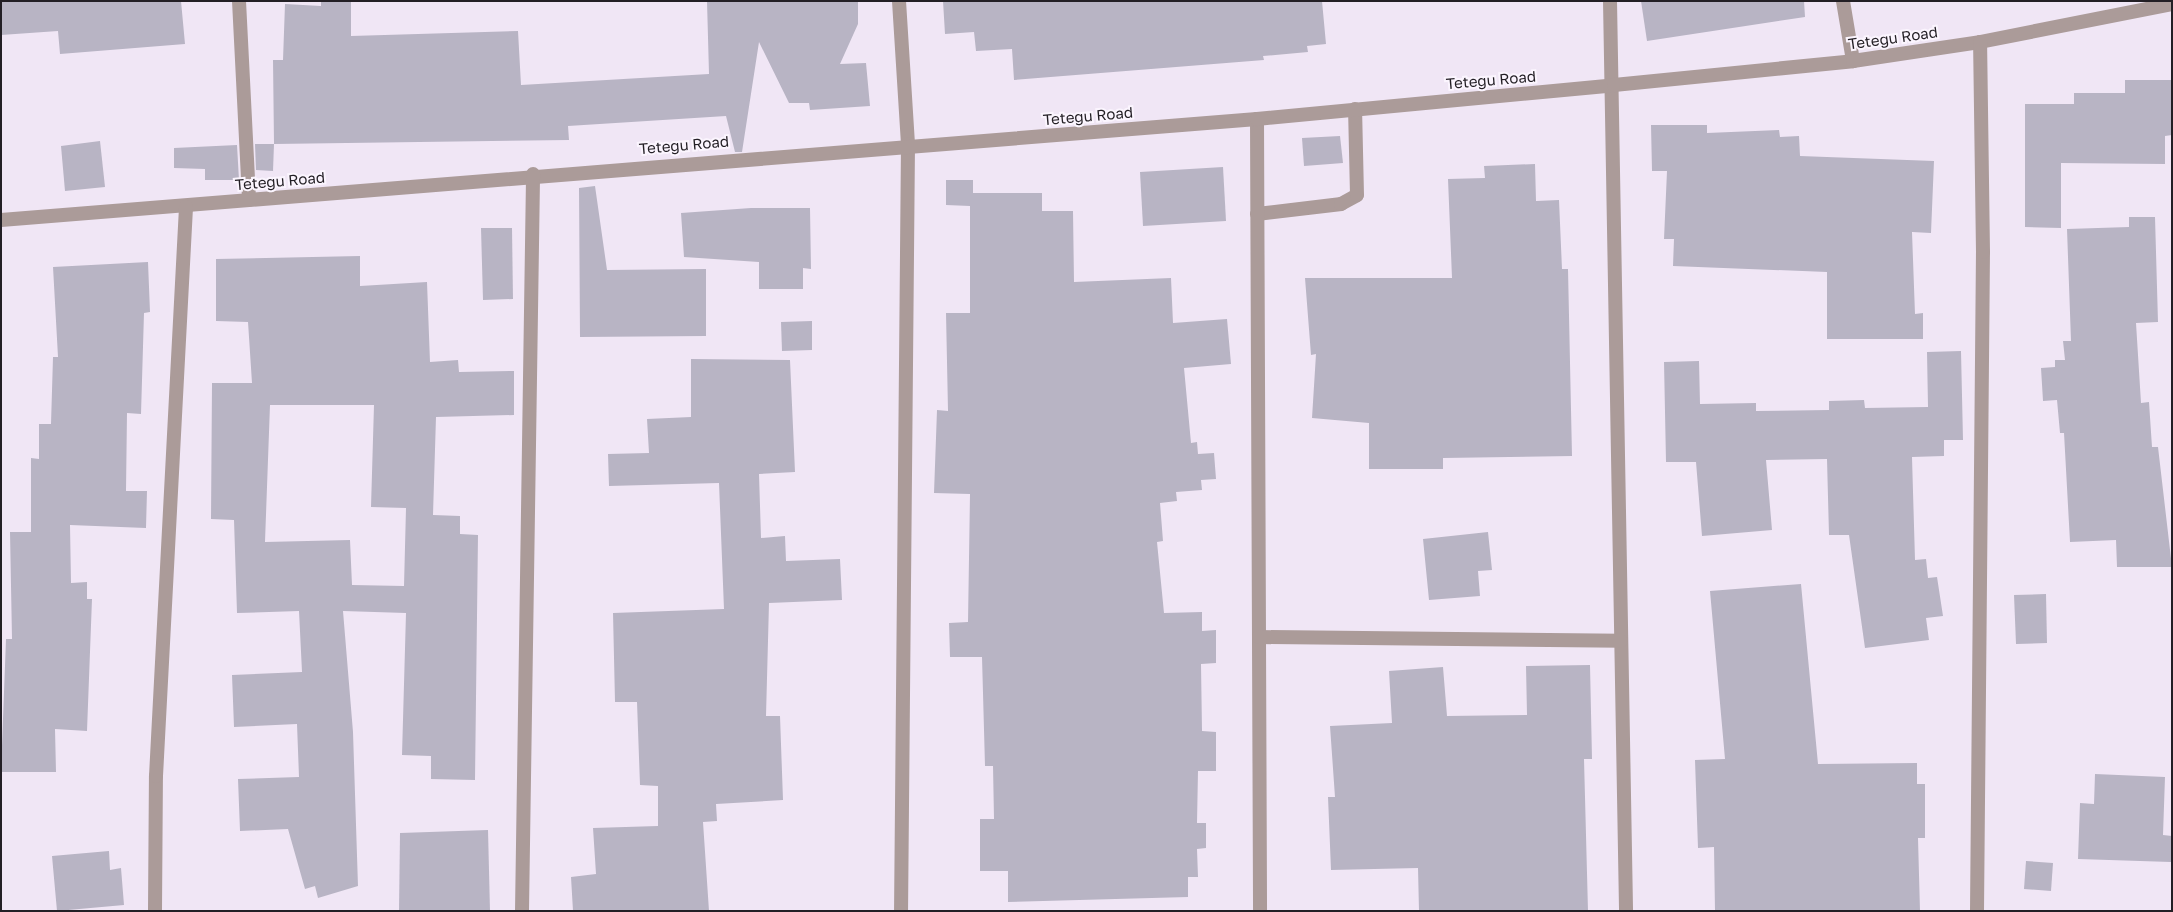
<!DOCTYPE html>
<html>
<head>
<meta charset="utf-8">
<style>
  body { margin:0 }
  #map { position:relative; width:2173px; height:912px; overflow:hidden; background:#f0e6f5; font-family:"Golos Text",sans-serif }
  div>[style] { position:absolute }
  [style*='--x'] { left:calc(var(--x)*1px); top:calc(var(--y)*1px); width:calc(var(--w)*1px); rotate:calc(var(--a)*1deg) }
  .building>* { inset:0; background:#b8b4c4 }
  .service>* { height:14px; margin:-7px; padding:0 7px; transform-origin:7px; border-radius:7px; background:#ab9b99 }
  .minor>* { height:14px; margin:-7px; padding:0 7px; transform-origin:7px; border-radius:7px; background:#ab9b99 }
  span { translate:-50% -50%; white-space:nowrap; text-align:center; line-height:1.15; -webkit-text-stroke:4px #fbf5fe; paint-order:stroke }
  .street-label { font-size:15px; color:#231f25 }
  .frame { position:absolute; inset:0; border:2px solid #231f25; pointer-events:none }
</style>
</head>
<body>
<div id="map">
  <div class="building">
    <i style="clip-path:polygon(1px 1px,181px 1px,185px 44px,60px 54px,58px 31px,1px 35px)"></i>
    <i style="clip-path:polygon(321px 1px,351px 1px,351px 36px,518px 31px,521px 85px,709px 74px,707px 1px,858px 1px,858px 24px,840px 64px,866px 63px,870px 106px,810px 110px,809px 103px,789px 103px,759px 42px,742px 152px,735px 152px,726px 116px,568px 126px,569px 140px,274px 144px,273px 60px,283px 60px,285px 4px,321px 6px)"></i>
    <i style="clip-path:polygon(943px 1px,1322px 1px,1326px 44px,1307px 46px,1308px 52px,1263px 56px,1264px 60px,1014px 80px,1012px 49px,976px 51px,974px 32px,945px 34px)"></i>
    <i style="clip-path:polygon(1641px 1px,1804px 1px,1805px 17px,1647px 41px)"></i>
    <i style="clip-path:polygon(2125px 80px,2172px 80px,2172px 135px,2165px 136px,2165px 164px,2061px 163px,2061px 228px,2025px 227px,2025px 104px,2074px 104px,2074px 93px,2125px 93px)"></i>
    <i style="clip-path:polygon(1651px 125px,1707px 125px,1707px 133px,1779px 130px,1780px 137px,1799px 136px,1800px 156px,1934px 161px,1931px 233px,1912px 232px,1915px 314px,1923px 313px,1923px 339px,1827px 339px,1827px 272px,1673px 266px,1674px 239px,1664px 239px,1667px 171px,1652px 171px)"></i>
    <i style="clip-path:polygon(1340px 136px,1343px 163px,1304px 166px,1302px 138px)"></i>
    <i style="clip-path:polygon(100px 141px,105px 187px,65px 191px,61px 146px)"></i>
    <i style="clip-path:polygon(255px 144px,274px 144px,273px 171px,256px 170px)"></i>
    <i style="clip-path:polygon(237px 145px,239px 180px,205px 180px,205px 169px,174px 168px,174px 148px)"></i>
    <i style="clip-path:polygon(1535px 164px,1536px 201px,1559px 200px,1562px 269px,1568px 269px,1572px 456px,1443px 458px,1443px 469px,1369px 469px,1369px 423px,1312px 418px,1316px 354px,1311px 355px,1305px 278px,1452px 278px,1448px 179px,1485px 178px,1484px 166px)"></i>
    <i style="clip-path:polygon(1223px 167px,1226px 221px,1143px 226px,1140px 172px)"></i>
    <i style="clip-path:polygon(946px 180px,973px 180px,973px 193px,1042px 193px,1042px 211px,1073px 211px,1074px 282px,1171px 278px,1173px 323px,1227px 319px,1231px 364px,1184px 368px,1191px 443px,1197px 442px,1198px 454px,1214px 453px,1216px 479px,1201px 480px,1202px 490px,1176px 492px,1177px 501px,1160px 503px,1163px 541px,1157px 542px,1164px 613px,1202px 612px,1202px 631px,1216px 630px,1216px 663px,1201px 664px,1202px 731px,1216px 732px,1216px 771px,1198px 771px,1197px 823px,1206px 823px,1206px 848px,1197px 849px,1198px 877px,1188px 877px,1188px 897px,1008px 902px,1008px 871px,980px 871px,980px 819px,994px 819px,993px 766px,985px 766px,982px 657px,950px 657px,949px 623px,968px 622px,970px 494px,934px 493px,937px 410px,948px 411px,946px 313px,970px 313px,970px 206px,946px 205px)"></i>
    <i style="clip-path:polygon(595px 186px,607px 270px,706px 269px,706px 336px,580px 337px,579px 188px)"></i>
    <i style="clip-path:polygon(751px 208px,810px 208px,811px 269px,803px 268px,803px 289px,759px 289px,759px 262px,684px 257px,681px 213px)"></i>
    <i style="clip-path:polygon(2129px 217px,2155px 217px,2158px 322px,2136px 323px,2141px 403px,2149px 402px,2152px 447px,2158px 447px,2172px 567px,2117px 567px,2116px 540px,2070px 542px,2064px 433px,2060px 433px,2057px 400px,2043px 401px,2041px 368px,2055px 367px,2055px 360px,2065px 360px,2063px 341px,2071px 341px,2067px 229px,2129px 227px)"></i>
    <i style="clip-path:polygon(481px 228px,512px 228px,513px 299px,483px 300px)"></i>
    <i style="clip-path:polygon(evenodd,360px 256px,360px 286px,427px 282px,430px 362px,458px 360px,459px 372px,514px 371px,514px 415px,436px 417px,433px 515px,460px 516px,460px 534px,478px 535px,475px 780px,431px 779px,431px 756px,402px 755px,406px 613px,343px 611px,353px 732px,358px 886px,318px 898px,315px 886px,305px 889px,288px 829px,240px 831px,238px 779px,299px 777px,297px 724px,234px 727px,232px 675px,302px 672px,299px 611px,237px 613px,234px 520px,211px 519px,212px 383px,252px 383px,248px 322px,216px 321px,216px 259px,360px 256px,270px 405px,374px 405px,371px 507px,406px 508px,404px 586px,352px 585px,350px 540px,265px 542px,270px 405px)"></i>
    <i style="clip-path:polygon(148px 262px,150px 312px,144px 313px,141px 414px,127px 413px,126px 491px,147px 491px,146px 528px,70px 525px,71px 583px,87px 582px,87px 599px,92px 599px,87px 731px,55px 729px,56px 772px,1px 772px,6px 639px,12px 639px,10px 532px,31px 532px,31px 458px,39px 459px,39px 424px,51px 424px,53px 357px,58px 357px,53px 267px)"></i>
    <i style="clip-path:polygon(812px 321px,812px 350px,782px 351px,781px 322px)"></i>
    <i style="clip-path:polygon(1961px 351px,1963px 440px,1944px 440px,1944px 456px,1912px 457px,1915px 560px,1926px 559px,1928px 578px,1937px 577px,1943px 616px,1926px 618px,1929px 640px,1865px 648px,1849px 535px,1829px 535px,1827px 459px,1766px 460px,1772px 530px,1702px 536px,1696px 462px,1666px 462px,1664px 362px,1699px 361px,1700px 404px,1756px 403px,1756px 411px,1829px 410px,1829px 401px,1864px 400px,1865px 408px,1928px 407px,1927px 352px)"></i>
    <i style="clip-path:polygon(691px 359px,790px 360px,795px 472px,759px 474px,761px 538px,785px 536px,786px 561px,840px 559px,842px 600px,769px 603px,766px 716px,780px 716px,783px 800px,716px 804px,717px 821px,703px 822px,709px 911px,573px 911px,571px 877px,596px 874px,593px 828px,658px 826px,658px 786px,640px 785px,637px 702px,615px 702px,613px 613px,724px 609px,719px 483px,609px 486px,608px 454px,649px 453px,647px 419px,691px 417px)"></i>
    <i style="clip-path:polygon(1488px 532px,1492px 570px,1478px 571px,1480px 596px,1429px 600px,1423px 539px)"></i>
    <i style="clip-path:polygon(1801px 584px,1818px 764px,1917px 763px,1917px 784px,1925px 784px,1925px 838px,1918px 838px,1920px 911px,1715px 911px,1714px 847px,1698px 848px,1695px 760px,1725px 759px,1710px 591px)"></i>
    <i style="clip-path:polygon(2046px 594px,2047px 643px,2016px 644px,2014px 595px)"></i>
    <i style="clip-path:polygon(1590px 665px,1592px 759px,1584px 759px,1588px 911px,1419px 911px,1418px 868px,1331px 870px,1328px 797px,1335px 797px,1330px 726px,1392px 723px,1389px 671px,1443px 667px,1447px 716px,1527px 715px,1526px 666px)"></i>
    <i style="clip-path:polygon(2095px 774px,2165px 777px,2163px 835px,2172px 836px,2171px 862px,2078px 859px,2080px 803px,2094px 804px)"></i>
    <i style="clip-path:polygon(488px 830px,490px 911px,399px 911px,400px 833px)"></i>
    <i style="clip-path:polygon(109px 851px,110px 870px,121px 868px,124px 905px,57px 911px,52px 856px)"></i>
    <i style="clip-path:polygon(2026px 861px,2053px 863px,2051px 891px,2024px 889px)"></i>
  </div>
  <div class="service">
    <i style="--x:1843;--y:1;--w:61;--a:80.5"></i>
    <i style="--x:1257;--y:214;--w:85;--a:-6.8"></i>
    <i style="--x:1341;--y:204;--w:18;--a:-29"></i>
    <i style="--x:1357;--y:195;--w:86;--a:-91.3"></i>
  </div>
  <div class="minor">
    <i style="--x:239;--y:1;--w:199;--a:87.1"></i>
    <i style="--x:899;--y:1;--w:143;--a:86.4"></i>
    <i style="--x:908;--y:144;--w:767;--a:90.52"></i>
    <i style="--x:1610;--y:1;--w:910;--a:88.99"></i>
    <i style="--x:1257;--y:119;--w:792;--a:89.78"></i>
    <i style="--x:1;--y:220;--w:1260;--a:-4.6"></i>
    <i style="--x:1257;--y:119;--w:359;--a:-5.4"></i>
    <i style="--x:1614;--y:85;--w:240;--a:-5.7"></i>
    <i style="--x:1853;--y:61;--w:128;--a:-8.5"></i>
    <i style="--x:1980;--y:42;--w:196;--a:-11.2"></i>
    <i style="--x:1259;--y:637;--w:362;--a:0.6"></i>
    <i style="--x:155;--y:911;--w:135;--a:-89.6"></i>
    <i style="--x:156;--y:776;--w:570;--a:-86.98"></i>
    <i style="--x:522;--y:911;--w:737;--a:-89.14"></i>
    <i style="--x:1977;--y:911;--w:659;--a:-89.48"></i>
    <i style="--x:1983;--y:252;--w:210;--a:-90.8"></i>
  </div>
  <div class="street-label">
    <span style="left:1893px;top:38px;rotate:-8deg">Tetegu Road</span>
    <span style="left:1491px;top:80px;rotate:-5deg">Tetegu Road</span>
    <span style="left:1088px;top:116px;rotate:-5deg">Tetegu Road</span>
    <span style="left:684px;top:145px;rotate:-5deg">Tetegu Road</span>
    <span style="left:280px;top:181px;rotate:-5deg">Tetegu Road</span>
  </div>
  <div class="frame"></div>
</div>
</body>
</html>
